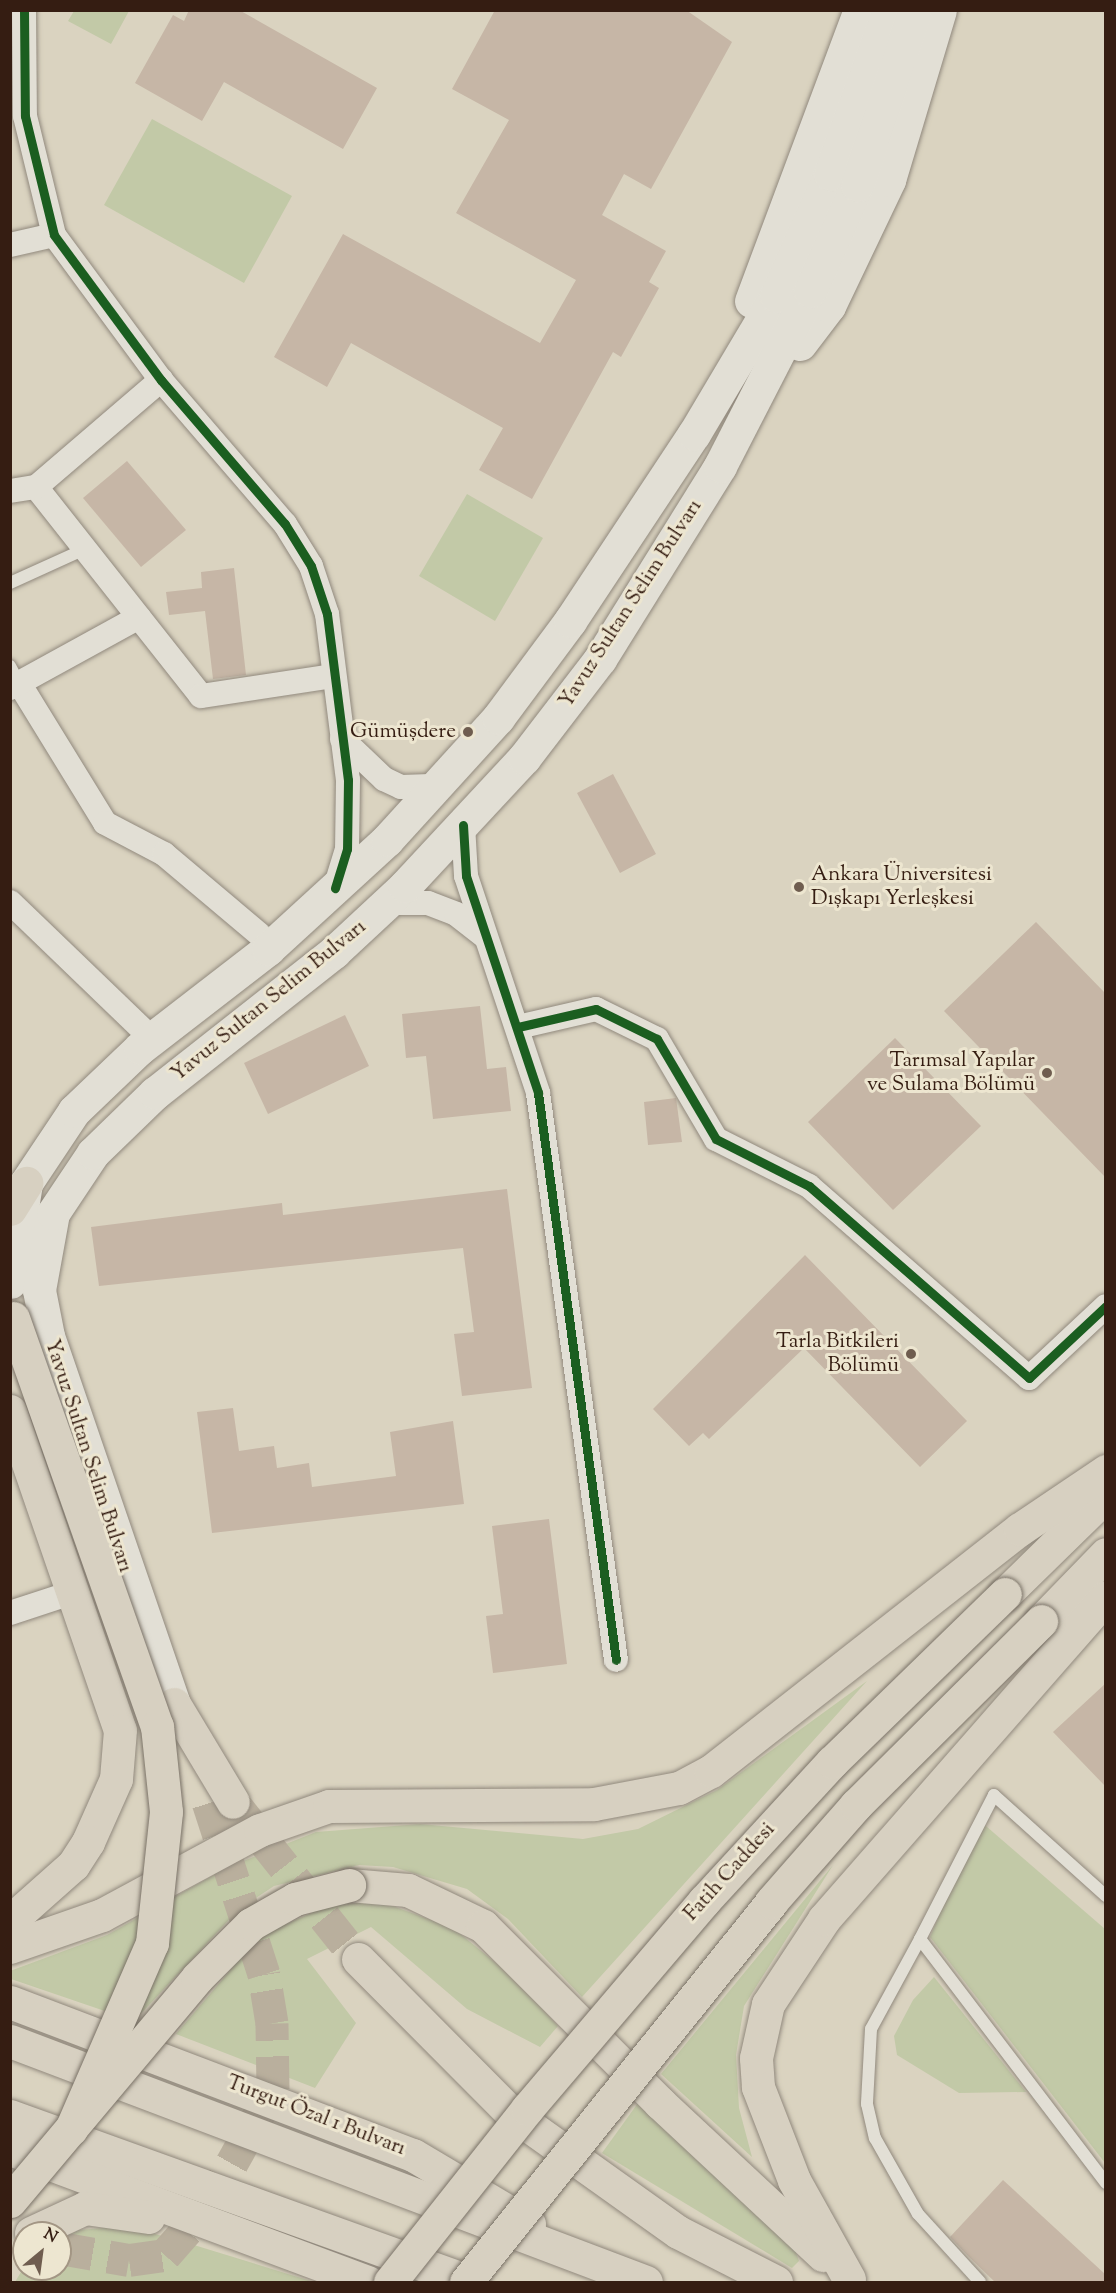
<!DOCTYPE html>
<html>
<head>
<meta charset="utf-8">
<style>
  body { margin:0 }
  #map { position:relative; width:1116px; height:2293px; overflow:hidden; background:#dad3c0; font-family:"Sorts Mill Goudy",serif }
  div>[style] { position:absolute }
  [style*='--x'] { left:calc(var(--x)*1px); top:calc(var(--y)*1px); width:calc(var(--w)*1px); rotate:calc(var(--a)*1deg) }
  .green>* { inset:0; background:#c2c9a7 }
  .building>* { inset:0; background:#c6b6a6 }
  .highway-tunnel>* { height:33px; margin-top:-16.5px; transform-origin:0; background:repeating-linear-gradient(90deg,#b9af9d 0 33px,transparent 0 49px) }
  .roads { filter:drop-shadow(0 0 2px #91897d) drop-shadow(0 0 2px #91897d) }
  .lane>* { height:12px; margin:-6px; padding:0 6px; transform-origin:6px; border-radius:6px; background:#e2dfd5 }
  .street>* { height:24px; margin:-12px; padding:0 12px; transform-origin:12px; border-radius:12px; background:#e2dfd5 }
  .secondary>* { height:33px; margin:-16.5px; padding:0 16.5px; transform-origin:16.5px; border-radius:16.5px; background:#e2dfd5 }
  .primary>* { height:33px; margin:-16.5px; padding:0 16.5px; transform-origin:16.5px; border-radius:16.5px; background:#d7d0c1 }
  .highway>* { height:33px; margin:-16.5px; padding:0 16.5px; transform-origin:16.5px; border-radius:16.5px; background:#d7d0c1 }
  .bridges { filter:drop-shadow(0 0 2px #797166) drop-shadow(0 0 2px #797166) }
  .primary-bridge>* { height:33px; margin:-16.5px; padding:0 16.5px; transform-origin:16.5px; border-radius:16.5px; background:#d7d0c1 }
  .highway-bridge>* { height:33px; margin:-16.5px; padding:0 16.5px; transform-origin:16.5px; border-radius:16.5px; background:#d7d0c1 }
  .cycleway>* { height:9px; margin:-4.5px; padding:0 4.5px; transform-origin:4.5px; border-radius:4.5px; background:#1b5e20 }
  .dots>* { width:16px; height:16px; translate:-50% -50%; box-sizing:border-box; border:3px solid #ede6d0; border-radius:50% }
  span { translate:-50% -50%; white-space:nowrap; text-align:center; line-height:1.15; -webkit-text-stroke:6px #ede6d0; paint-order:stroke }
  .street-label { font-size:21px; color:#351d12 }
  .poi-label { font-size:21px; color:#351d12 }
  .right { translate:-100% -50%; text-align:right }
  .left { translate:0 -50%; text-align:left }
  .frame { position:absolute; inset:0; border:12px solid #351d12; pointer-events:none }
  .north { position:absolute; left:12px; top:2221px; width:60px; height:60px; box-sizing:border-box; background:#ede6d0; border:2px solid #a39684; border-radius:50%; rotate:29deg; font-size:16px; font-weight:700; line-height:24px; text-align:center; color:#351d12 }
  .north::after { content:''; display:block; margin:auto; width:21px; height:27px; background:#6f5d4f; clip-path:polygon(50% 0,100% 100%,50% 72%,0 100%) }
</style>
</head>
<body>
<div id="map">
  <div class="green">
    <i style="clip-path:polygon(74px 11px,74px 10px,129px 11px,111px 44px,68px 21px)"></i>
    <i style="clip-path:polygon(152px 119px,292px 196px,244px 283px,104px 205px)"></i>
    <i style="clip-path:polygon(467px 494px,543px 538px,495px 621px,419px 576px)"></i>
    <i style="clip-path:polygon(867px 1681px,582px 1997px,508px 1919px,467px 1889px,393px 1867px,359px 1865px,274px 1886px,239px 1909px,134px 2021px,11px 1979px,10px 1971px,107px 1935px,226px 1868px,316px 1832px,420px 1824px,583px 1839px,638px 1829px,717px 1790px)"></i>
    <i style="clip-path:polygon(979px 1820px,1105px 1929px,1105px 2163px,930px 1937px)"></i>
    <i style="clip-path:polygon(833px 1865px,744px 2006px,736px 2055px,739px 2108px,752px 2157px,661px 2074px)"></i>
    <i style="clip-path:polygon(364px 1902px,390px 1905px,453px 1928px,513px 1977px,558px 2026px,540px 2047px,467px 2009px,371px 1927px,307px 1959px,356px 2023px,315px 2088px,176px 2034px,251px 1946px,273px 1930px,325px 1907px)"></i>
    <i style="clip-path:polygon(934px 1977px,1026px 2092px,959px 2093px,897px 2055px,894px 2036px,913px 2000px)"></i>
    <i style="clip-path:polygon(638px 2103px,795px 2250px,799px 2261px,792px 2268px,602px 2153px)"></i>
    <i style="clip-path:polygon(127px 2226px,194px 2245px,314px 2282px,15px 2282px,24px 2267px,60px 2269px,60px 2238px,79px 2230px)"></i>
  </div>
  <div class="building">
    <i style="clip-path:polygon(189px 10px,239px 10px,377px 88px,343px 149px,224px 82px,202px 121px,135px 83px,173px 15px,184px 21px)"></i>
    <i style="clip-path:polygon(495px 10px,686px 10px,732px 42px,651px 189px,624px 174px,602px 215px,666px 251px,649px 282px,659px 288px,621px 357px,613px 352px,532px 499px,479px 470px,503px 428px,351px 343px,327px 387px,274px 357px,343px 234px,540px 343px,576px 280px,456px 213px,509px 120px,452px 89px)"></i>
    <i style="clip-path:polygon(127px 461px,186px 530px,141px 567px,83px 498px)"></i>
    <i style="clip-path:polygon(234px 568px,246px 675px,213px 679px,205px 611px,169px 615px,166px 592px,202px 588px,201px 572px)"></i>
    <i style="clip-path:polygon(613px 774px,656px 854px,620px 873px,577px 793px)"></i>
    <i style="clip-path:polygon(1036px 922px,1106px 994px,1106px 1178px,944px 1011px)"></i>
    <i style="clip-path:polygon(480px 1006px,487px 1069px,506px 1067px,511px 1111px,433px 1119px,426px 1056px,406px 1058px,402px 1014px)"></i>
    <i style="clip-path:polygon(345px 1015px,369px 1066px,268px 1114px,244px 1063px)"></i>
    <i style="clip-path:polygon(895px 1038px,981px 1126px,893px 1210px,808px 1122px)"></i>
    <i style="clip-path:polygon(676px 1098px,682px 1142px,648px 1145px,644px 1102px)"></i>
    <i style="clip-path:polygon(507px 1189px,532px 1388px,462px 1396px,454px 1334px,474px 1332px,463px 1248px,99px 1286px,91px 1227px,282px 1203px,283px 1215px)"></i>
    <i style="clip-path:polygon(805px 1255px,967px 1421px,920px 1467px,804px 1348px,709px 1439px,703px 1433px,689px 1446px,653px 1409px)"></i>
    <i style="clip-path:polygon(233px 1408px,239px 1451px,274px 1446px,277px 1468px,309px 1463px,312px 1487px,396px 1476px,390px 1432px,453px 1421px,464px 1504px,212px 1533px,197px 1412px)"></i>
    <i style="clip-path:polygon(549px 1519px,567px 1664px,493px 1673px,486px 1616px,503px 1614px,492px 1526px)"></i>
    <i style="clip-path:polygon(1106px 1683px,1106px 1787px,1053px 1732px)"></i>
    <i style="clip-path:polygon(1003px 2180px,1106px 2275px,1106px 2283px,996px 2283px,968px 2256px,950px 2237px)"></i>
  </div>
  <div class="highway-tunnel">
    <i style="--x:233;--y:1802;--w:201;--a:51.5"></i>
    <i style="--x:60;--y:2248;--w:70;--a:9.9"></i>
    <i style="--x:129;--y:2260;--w:36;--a:-8"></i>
    <i style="--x:165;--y:2255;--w:65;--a:-48.7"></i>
    <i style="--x:208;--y:2206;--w:134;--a:-60.9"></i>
    <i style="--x:273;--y:2089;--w:66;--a:-90.9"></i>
    <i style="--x:272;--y:2023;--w:50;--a:-99.3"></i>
    <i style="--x:264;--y:1974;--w:188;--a:-108"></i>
  </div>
  <div class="roads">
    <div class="lane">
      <i style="--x:10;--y:583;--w:82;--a:-24.4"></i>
      <i style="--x:10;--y:666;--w:19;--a:62"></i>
      <i style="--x:1106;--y:1896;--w:151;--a:-138"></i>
      <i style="--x:994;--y:1795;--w:162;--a:117.2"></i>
      <i style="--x:920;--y:1939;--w:307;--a:52.7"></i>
      <i style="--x:920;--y:1939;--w:102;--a:118.6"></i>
      <i style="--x:871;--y:2029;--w:75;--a:93.1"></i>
      <i style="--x:867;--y:2104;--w:35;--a:77"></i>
      <i style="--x:875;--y:2138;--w:87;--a:60.5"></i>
      <i style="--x:918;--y:2214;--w:92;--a:47.6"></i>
    </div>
    <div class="street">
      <i style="--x:24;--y:10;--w:106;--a:89.5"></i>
      <i style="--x:25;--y:116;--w:122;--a:76.3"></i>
      <i style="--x:54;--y:235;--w:180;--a:53.6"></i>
      <i style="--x:161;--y:380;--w:190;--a:49.3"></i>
      <i style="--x:285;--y:524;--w:49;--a:58.2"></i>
      <i style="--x:311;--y:566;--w:51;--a:71.6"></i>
      <i style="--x:327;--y:614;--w:167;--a:82.8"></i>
      <i style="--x:348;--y:780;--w:69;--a:90.8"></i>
      <i style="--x:347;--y:849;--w:41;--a:107.1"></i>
      <i style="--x:10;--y:245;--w:45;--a:-12.8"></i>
      <i style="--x:36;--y:487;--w:266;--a:51.7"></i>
      <i style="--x:201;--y:696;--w:134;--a:-8.6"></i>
      <i style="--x:10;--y:491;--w:26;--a:-9"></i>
      <i style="--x:36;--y:487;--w:165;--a:-40.6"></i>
      <i style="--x:19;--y:683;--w:164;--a:58.4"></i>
      <i style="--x:105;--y:823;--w:67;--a:27.7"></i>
      <i style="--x:164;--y:854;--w:124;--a:40.1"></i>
      <i style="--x:10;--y:688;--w:147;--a:-28.8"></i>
      <i style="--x:342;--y:739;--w:58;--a:43.6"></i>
      <i style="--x:384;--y:779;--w:19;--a:25"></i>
      <i style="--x:401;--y:787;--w:37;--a:-2"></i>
      <i style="--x:463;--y:825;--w:51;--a:86.6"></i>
      <i style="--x:466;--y:876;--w:229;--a:71.6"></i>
      <i style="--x:538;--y:1093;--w:572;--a:82.17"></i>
      <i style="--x:10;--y:902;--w:182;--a:43.9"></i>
      <i style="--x:387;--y:903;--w:41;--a:0"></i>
      <i style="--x:428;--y:903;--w:30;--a:21"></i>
      <i style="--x:456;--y:914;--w:37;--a:38"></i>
      <i style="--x:518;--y:1027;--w:80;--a:-13"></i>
      <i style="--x:596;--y:1009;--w:68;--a:26.2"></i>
      <i style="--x:657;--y:1039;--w:116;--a:59.5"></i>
      <i style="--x:716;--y:1139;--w:104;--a:26.8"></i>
      <i style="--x:809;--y:1186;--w:292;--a:41.1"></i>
      <i style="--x:1029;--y:1378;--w:105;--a:-43.1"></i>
      <i style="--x:10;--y:1613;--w:67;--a:-18.2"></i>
    </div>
    <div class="secondary">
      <i style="--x:751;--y:301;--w:311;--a:-69.5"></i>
      <i style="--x:800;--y:344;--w:48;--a:-52.7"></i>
      <i style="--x:829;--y:306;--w:140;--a:-64.5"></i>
      <i style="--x:889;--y:180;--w:177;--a:-73.3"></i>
      <i style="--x:10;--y:1282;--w:100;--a:-80.8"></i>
      <i style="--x:26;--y:1183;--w:87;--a:-56.3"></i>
      <i style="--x:74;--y:1111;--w:91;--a:-43.7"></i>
      <i style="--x:140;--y:1048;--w:162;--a:-37.7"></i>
      <i style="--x:268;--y:949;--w:161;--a:-42.5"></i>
      <i style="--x:387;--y:840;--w:165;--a:-47.7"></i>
      <i style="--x:498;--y:718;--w:121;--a:-53.4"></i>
      <i style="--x:570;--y:621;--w:224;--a:-56.5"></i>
      <i style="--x:694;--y:434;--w:161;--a:-59.3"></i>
      <i style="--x:776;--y:296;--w:133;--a:-66.1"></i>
      <i style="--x:830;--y:174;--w:174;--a:-70.2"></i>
      <i style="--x:174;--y:1704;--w:389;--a:-108.9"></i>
      <i style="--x:48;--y:1336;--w:47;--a:-101.1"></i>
      <i style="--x:39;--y:1290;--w:78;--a:-79.7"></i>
      <i style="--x:53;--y:1213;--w:72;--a:-56.3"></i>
      <i style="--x:93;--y:1153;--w:86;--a:-44.1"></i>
      <i style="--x:155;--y:1093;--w:228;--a:-38.2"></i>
      <i style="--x:334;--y:952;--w:97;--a:-42.9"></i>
      <i style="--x:405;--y:886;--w:175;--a:-47.1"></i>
      <i style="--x:524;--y:758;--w:125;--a:-52.5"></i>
      <i style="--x:600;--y:659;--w:227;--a:-58.1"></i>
      <i style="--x:720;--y:466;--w:197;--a:-62.8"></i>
      <i style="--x:810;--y:291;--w:116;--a:-66.1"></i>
      <i style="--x:857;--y:185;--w:184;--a:-71.7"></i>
    </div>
    <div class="primary">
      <i style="--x:1005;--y:1594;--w:141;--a:-44.4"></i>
      <i style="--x:1041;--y:1621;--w:93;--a:-45.9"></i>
    </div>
    <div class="highway">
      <i style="--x:10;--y:1209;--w:31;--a:-58"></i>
      <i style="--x:10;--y:1411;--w:337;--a:71"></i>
      <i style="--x:120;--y:1730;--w:49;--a:94.7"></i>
      <i style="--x:116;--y:1779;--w:69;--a:114"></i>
      <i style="--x:88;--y:1842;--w:27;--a:123"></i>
      <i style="--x:73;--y:1865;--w:84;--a:138.4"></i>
      <i style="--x:174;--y:1704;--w:114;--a:59"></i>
      <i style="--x:349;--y:1885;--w:59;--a:4.8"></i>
      <i style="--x:408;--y:1890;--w:83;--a:25.6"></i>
      <i style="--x:483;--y:1926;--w:250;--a:45"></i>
      <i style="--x:660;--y:2103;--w:223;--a:43"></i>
      <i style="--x:10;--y:1947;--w:97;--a:-19.2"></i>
      <i style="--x:102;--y:1915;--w:179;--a:-28.3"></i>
      <i style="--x:260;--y:1830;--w:73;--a:-19.2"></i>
      <i style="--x:329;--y:1806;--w:265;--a:-0.4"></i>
      <i style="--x:594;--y:1804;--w:86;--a:-10.7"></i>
      <i style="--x:679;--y:1788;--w:36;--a:-28"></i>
      <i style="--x:711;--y:1771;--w:392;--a:-38.1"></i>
      <i style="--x:1020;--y:1529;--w:104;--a:-34"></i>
      <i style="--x:358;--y:1959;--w:217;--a:45.2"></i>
      <i style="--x:511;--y:2113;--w:205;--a:35.5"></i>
      <i style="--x:678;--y:2232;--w:110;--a:27"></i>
      <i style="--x:10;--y:2002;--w:431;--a:20.8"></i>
      <i style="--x:413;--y:2155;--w:135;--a:30.7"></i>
      <i style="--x:10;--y:2041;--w:680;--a:20.75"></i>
      <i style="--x:10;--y:2116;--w:490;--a:19.8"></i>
      <i style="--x:10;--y:2149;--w:382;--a:20.4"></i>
      <i style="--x:31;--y:2233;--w:60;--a:-24.8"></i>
      <i style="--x:85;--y:2208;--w:64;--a:8.1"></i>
      <i style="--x:849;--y:2279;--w:113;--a:-119.1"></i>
      <i style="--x:794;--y:2180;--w:100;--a:-111.2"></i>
      <i style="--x:758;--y:2087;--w:29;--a:-94"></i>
      <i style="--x:756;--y:2058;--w:55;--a:-77.5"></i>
      <i style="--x:768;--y:2004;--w:102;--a:-56.6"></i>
      <i style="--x:824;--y:1919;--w:428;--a:-48.8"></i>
    </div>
  </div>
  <div class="bridges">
    <div class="primary-bridge">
      <i style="--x:390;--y:2282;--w:221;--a:-51.6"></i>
      <i style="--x:527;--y:2109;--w:273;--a:-49.6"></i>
      <i style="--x:704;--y:1901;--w:189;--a:-47.4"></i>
      <i style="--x:832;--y:1762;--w:241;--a:-44.2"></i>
      <i style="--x:466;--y:2282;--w:487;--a:-51.2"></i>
      <i style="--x:771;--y:1902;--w:129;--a:-48.8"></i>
      <i style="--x:856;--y:1805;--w:261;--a:-44.8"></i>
    </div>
    <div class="highway-bridge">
      <i style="--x:13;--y:1318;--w:433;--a:70.6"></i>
      <i style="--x:157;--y:1726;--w:86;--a:84"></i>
      <i style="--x:166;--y:1812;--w:132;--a:96.1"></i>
      <i style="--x:152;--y:1943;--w:203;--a:113.5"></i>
      <i style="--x:10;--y:2201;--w:291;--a:-50"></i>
      <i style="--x:197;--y:1978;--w:76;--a:-45"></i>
      <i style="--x:251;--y:1924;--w:51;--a:-29.6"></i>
      <i style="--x:295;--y:1899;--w:56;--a:-14.5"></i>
    </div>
  </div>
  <div class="cycleway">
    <i style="--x:24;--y:10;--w:106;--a:89.5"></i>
    <i style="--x:25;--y:116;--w:122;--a:76.3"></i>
    <i style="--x:54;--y:235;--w:180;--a:53.6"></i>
    <i style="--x:161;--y:380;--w:190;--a:49.3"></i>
    <i style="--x:285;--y:524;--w:49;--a:58.2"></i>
    <i style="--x:311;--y:566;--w:51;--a:71.6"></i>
    <i style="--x:327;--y:614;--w:167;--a:82.8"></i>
    <i style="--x:348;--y:780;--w:69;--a:90.8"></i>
    <i style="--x:347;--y:849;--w:41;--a:107.1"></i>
    <i style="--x:463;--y:825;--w:51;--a:86.6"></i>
    <i style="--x:466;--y:876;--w:229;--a:71.6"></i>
    <i style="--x:538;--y:1093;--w:572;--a:82.17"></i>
    <i style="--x:518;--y:1027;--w:80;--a:-13"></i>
    <i style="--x:596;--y:1009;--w:68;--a:26.2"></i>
    <i style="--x:657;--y:1039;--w:116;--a:59.5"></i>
    <i style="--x:716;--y:1139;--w:104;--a:26.8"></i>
    <i style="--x:809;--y:1186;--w:292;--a:41.1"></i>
    <i style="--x:1029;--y:1378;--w:105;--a:-43.1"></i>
  </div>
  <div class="dots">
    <i style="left:468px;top:732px;background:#6f5d4f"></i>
    <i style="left:799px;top:887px;background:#6f5d4f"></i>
    <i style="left:1047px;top:1073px;background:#6f5d4f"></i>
    <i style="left:911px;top:1354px;background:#6f5d4f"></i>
  </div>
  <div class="street-label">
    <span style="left:631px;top:604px;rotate:-57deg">Yavuz Sultan Selim Bulvarı</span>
    <span style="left:269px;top:1001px;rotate:-39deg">Yavuz Sultan Selim Bulvarı</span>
    <span style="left:88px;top:1456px;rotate:72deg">Yavuz Sultan Selim Bulvarı</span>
    <span style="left:730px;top:1872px;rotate:-48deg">Fatih Caddesi</span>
    <span style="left:316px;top:2116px;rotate:21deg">Turgut Özal 1 Bulvarı</span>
  </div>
  <div class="poi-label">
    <span class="right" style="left:456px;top:732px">Gümüşdere</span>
    <span class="left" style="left:811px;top:887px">Ankara Üniversitesi<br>Dışkapı Yerleşkesi</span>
    <span class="right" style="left:1035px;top:1073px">Tarımsal Yapılar<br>ve Sulama Bölümü</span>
    <span class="right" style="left:899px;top:1354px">Tarla Bitkileri<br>Bölümü</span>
  </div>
  <div class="frame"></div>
  <div class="north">N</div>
</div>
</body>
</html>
